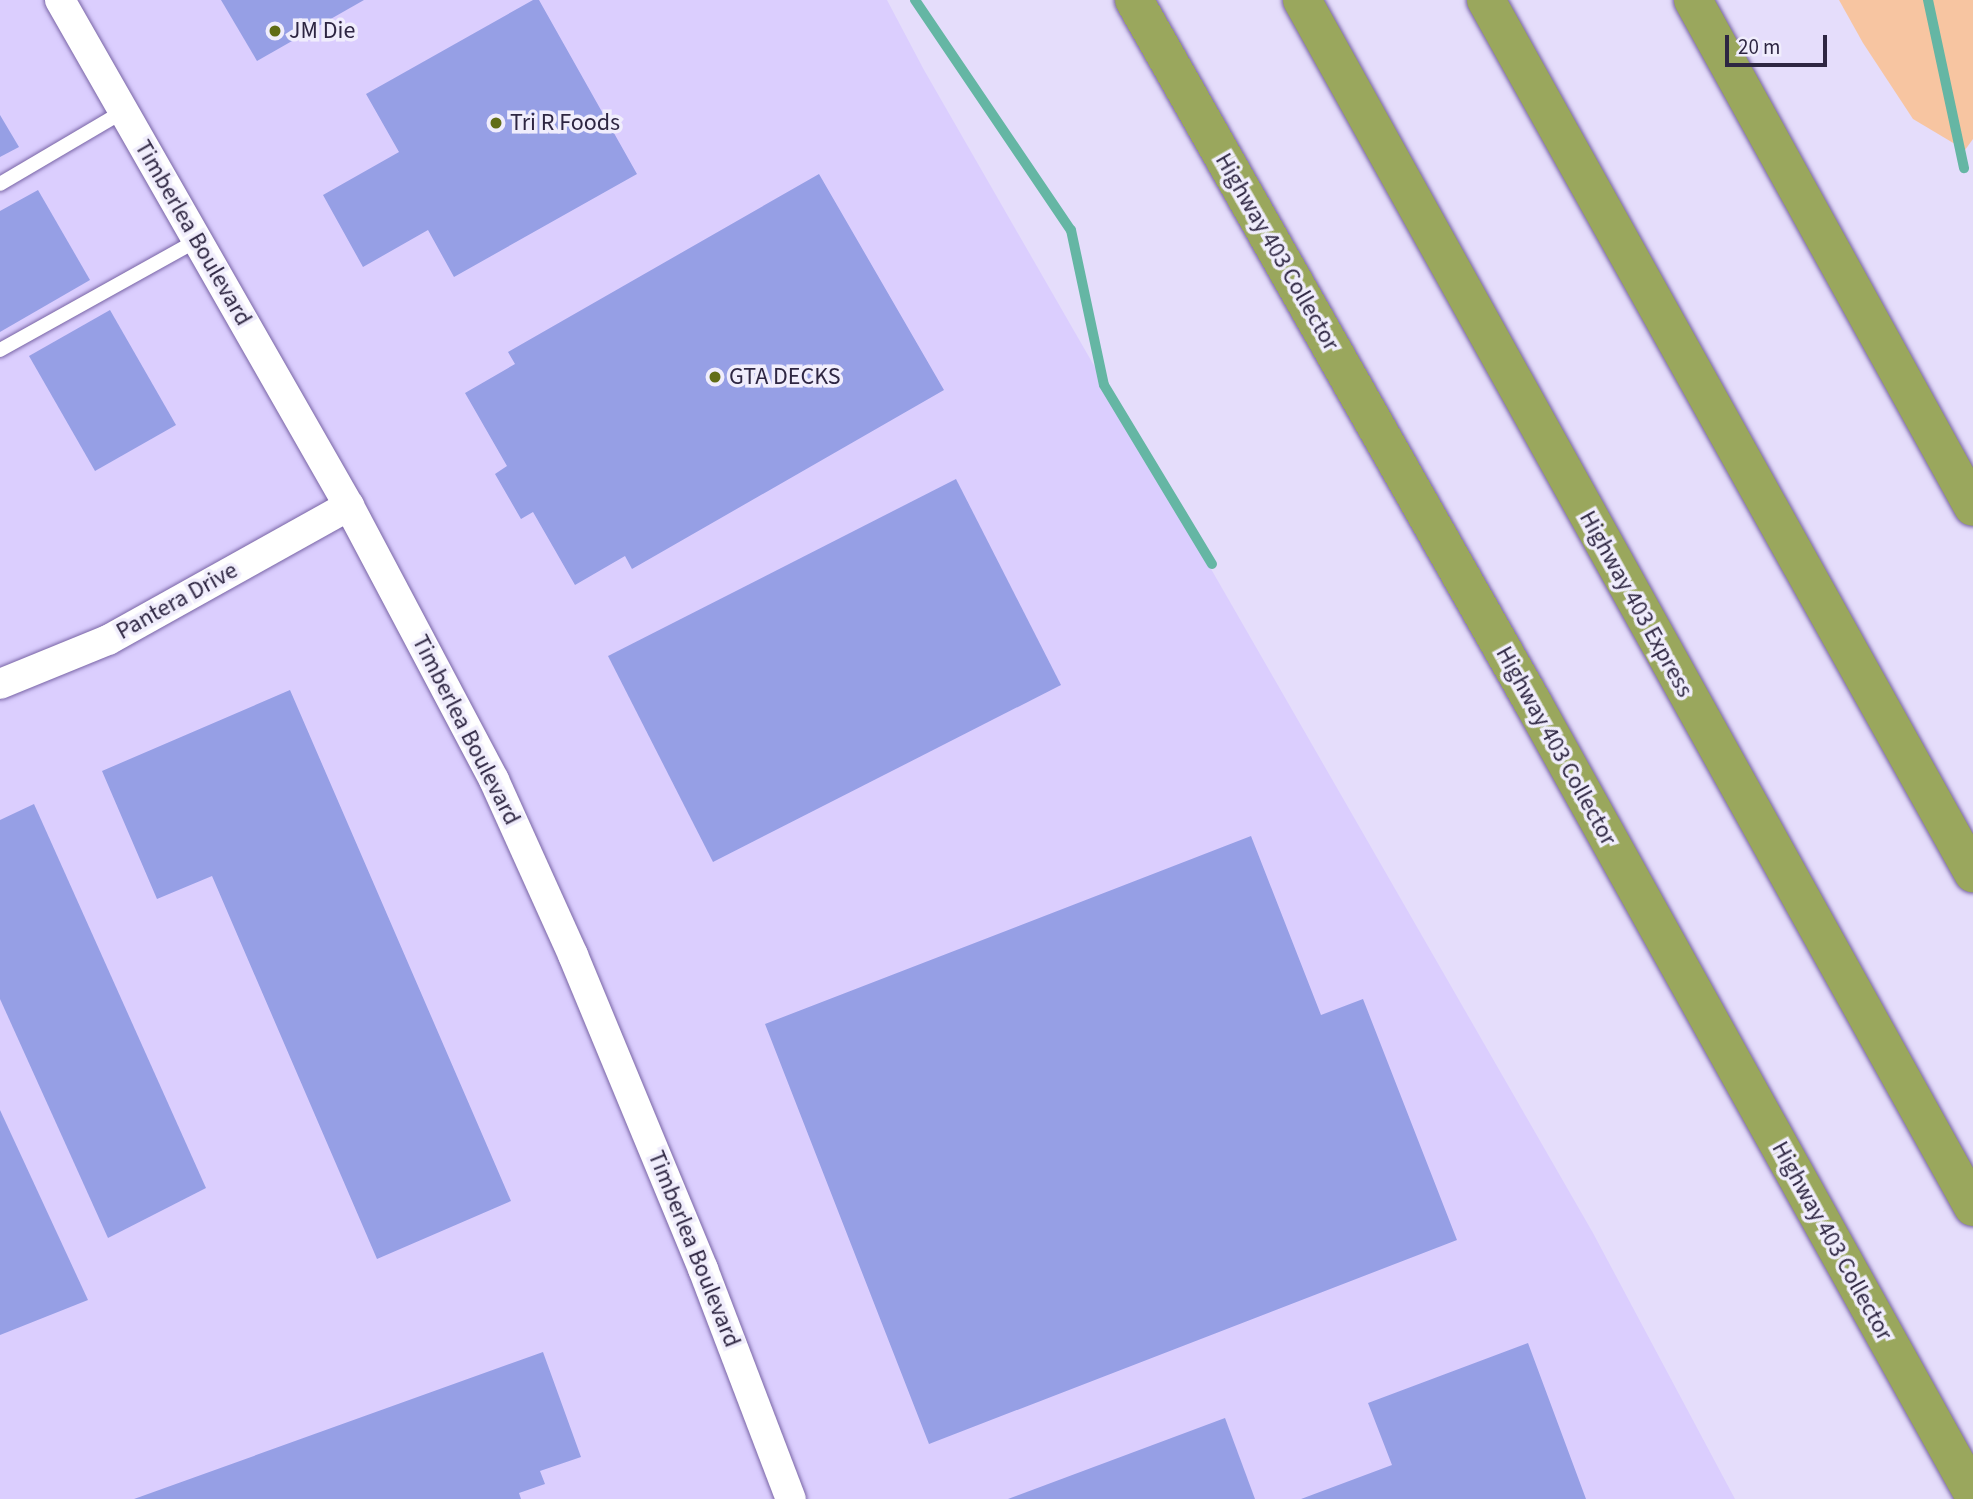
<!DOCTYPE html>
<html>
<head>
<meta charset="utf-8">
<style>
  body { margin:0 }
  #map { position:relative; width:1973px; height:1499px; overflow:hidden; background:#e5ddfb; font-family:"Source Sans 3",sans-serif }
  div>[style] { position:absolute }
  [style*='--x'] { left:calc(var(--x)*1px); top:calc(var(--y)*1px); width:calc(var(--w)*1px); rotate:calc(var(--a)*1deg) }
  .built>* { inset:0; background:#dbcefe }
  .green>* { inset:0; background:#f7c5a1 }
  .stream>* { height:10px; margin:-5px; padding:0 5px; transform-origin:5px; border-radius:5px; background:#65b6a4 }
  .building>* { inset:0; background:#969fe5 }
  .roads { filter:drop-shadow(0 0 2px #7864a5) drop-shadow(0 0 2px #7864a5) }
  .lane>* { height:14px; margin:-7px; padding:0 7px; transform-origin:7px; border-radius:7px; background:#fff }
  .street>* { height:30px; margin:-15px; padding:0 15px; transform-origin:15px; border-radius:15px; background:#fff }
  .highway>* { height:38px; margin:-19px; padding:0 19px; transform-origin:19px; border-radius:19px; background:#9aa75d }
  .dots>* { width:19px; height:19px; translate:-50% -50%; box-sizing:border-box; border:4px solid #f0edfc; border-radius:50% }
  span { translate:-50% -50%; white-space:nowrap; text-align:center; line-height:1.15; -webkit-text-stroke:7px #f0edfc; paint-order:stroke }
  .poi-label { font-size:24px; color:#2e2642 }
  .left { translate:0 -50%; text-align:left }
  .street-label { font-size:24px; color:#2e2642 }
  .scale { position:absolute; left:1725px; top:35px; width:102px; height:32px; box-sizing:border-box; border:4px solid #2e2642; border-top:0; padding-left:9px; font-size:21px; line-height:24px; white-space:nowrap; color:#2e2642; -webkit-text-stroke:5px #f0edfc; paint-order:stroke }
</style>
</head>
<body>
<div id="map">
  <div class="built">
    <i style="clip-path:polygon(0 0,887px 0,924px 70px,1593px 1233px,1735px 1499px,0 1499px)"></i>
  </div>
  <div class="green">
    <i style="clip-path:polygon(1839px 0,1973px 0,1973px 139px,1965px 150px,1913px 119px,1863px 43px)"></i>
  </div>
  <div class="stream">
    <i style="--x:915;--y:0;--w:278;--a:55.9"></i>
    <i style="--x:1071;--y:230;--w:158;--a:78"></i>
    <i style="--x:1104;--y:385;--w:209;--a:58.9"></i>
    <i style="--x:1928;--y:0;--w:172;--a:77.9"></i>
  </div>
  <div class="building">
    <i style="clip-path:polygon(221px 0,364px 0,257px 61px)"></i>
    <i style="clip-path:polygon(533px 0,539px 0,637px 174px,454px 277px,428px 230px,363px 267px,323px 195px,399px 152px,366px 94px)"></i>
    <i style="clip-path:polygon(0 115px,19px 147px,0 157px)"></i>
    <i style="clip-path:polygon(819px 174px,944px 390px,632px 569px,625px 556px,575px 585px,533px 512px,521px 519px,495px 474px,507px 466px,465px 393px,515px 364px,508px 352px)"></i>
    <i style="clip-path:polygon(38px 190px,90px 280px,0 332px,0 211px)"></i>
    <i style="clip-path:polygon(110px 310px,176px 425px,95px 471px,29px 356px)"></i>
    <i style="clip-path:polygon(956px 479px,1061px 685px,713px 862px,608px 656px)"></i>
    <i style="clip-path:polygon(290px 690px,511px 1201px,377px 1259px,212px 876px,157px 899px,102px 771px)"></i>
    <i style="clip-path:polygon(34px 804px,206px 1188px,108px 1238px,0 999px,0 820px)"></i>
    <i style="clip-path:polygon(1251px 836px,1321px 1015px,1363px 999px,1457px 1240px,929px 1444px,765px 1024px)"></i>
    <i style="clip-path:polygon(0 1110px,88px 1300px,0 1335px)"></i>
    <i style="clip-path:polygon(1528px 1343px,1586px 1499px,1301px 1499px,1392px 1465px,1368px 1403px)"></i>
    <i style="clip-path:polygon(543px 1352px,581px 1457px,540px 1471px,545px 1484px,519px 1493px,521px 1499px,134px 1499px)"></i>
    <i style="clip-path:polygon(1225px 1418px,1255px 1499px,1008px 1499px)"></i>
  </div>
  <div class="roads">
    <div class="lane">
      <i style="--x:0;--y:184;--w:144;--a:-30.5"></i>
      <i style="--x:0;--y:350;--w:227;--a:-29.1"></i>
    </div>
    <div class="street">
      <i style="--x:60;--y:0;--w:583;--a:60.27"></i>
      <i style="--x:349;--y:506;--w:310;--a:62.1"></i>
      <i style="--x:494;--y:780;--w:192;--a:65.7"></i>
      <i style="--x:573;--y:955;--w:340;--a:67.5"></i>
      <i style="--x:703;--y:1269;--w:246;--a:69.1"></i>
      <i style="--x:0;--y:684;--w:117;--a:-22.2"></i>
      <i style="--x:108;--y:640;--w:276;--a:-29.1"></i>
    </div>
    <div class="highway">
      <i style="--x:1134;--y:0;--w:808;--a:60.42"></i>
      <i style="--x:1533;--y:703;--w:905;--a:60.91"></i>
      <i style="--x:1302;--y:0;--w:1381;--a:60.93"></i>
      <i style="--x:1486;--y:0;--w:1000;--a:60.85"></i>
      <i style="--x:1693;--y:0;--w:579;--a:61.09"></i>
    </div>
  </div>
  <div class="dots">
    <i style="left:275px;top:31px;background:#616d16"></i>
    <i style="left:496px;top:123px;background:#616d16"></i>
    <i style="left:715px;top:377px;background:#616d16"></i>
  </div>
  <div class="poi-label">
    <span class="left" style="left:289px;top:31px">JM Die</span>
    <span class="left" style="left:510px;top:123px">Tri R Foods</span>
    <span class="left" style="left:729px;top:377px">GTA DECKS</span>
  </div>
  <div class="street-label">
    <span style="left:193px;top:233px;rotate:60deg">Timberlea Boulevard</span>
    <span style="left:1277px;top:252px;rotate:60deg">Highway 403 Collector</span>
    <span style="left:177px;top:601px;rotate:-29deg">Pantera Drive</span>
    <span style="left:1636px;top:604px;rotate:61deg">Highway 403 Express</span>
    <span style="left:466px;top:730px;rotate:63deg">Timberlea Boulevard</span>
    <span style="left:1556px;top:746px;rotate:61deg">Highway 403 Collector</span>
    <span style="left:1832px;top:1241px;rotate:61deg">Highway 403 Collector</span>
    <span style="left:694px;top:1249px;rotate:68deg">Timberlea Boulevard</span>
  </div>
  <div class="scale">20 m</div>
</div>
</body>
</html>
